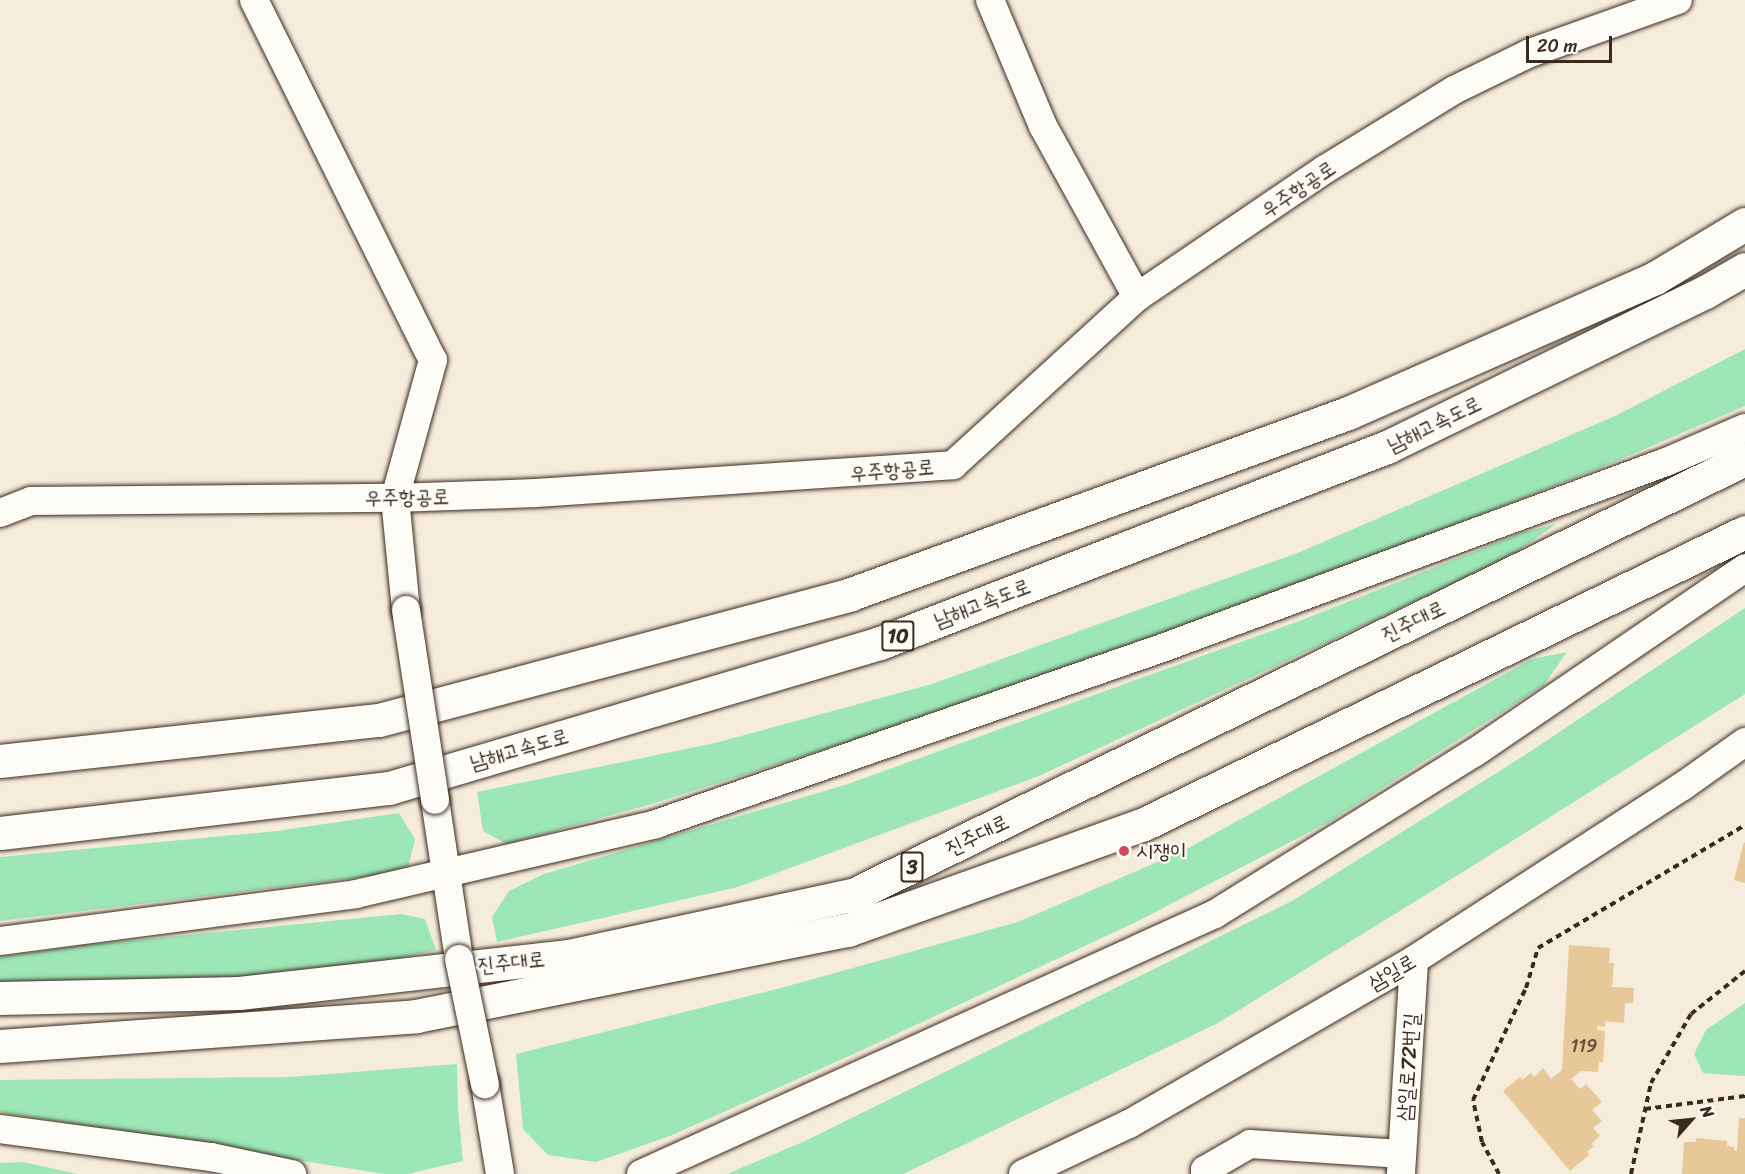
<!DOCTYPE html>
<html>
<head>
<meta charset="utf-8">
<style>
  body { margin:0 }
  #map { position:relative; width:1745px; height:1174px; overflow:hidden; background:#f6ecdb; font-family:Sriracha,"Poor Story",sans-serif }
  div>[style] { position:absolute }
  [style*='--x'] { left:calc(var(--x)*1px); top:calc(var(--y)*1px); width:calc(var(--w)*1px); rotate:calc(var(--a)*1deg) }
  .green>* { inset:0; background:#9de6b5 }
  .building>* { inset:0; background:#e6c899 }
  .path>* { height:4px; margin-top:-2px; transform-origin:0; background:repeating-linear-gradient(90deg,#3b2a1e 0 6px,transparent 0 10.5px) }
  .roads { filter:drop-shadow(0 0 2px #3b2a1e) drop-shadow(0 0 2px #3b2a1e) }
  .minor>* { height:28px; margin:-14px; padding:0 14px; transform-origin:14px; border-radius:14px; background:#fdfcf7 }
  .primary>* { height:33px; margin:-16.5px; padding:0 16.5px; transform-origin:16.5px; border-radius:16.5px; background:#fdfcf7 }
  .motorway>* { height:33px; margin:-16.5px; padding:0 16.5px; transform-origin:16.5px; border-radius:16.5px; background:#fdfcf7 }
  .bridges { filter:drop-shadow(0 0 2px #3b2a1e) drop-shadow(0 0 2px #3b2a1e) }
  .minor-bridge>* { height:28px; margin:-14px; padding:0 14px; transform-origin:14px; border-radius:14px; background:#fdfcf7 }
  .dots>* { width:16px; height:16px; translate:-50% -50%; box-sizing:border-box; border:3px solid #fdfcf7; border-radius:50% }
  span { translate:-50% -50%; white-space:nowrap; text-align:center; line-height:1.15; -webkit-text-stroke:4.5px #fdfcf7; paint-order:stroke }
  .number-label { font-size:18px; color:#66523d }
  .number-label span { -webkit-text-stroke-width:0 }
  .shield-label span { padding:2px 4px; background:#fdfcf7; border:2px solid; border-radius:4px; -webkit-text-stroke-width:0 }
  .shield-label { font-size:20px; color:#3b2a1e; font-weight:700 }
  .street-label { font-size:21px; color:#3b2a1e }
  .poi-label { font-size:21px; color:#3b2a1e }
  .left { translate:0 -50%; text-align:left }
  .north { position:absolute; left:1661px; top:1090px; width:60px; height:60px; -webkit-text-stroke:4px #fdfcf7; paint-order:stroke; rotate:63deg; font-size:16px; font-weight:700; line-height:24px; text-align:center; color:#3b2a1e }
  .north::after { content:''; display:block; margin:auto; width:21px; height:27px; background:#3b2a1e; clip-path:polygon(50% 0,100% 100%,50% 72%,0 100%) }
  .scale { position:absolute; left:1526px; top:36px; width:86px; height:27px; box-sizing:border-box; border:3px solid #3b2a1e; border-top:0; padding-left:8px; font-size:18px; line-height:21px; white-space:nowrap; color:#3b2a1e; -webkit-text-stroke:4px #fdfcf7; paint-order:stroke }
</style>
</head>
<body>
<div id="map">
  <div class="green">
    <i style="clip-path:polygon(1745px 349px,1745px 406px,1600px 468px,1239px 608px,910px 722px,655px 803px,507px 844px,483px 831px,477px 792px,715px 743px,932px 684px,1300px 552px,1615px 416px)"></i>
    <i style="clip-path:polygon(1556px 524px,1508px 558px,1039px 776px,738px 887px,497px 942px,492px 917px,509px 891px,544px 874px,848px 784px,1302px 620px,1521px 533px)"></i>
    <i style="clip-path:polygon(1745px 608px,1745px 694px,1466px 870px,1218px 1023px,903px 1174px,727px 1174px,805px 1141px,1292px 901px,1525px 755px)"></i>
    <i style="clip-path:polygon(1567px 652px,1544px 685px,1329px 822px,1136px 922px,858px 1052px,670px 1136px,596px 1162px,548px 1155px,523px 1129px,516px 1054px,781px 988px,1018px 922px,1181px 852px,1532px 659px)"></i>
    <i style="clip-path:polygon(399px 813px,415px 839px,408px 867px,379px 875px,0 921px,0 857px,277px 831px)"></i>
    <i style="clip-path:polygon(401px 914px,425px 919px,436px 950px,378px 963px,201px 983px,0 988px,0 957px,85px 945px)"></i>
    <i style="clip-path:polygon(1745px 1003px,1745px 1076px,1703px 1073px,1694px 1054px,1706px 1030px)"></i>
    <i style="clip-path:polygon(457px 1064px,458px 1110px,463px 1161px,407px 1174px,384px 1174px,0 1112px,0 1080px,291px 1077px)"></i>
    <i style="clip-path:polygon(23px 1162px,78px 1174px,0 1174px,0 1163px)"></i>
  </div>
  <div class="building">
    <i style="clip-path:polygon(1744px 842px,1745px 843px,1745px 883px,1734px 880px)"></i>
    <i style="clip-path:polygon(1569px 945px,1610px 948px,1609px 963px,1614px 963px,1612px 987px,1634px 988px,1633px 1003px,1625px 1003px,1624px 1023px,1605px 1021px,1605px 1027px,1597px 1026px,1597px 1030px,1605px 1031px,1603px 1062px,1599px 1062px,1598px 1072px,1581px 1071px,1571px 1079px,1580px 1089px,1586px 1084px,1602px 1102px,1592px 1110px,1602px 1121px,1593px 1128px,1600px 1136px,1591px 1144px,1594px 1146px,1587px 1152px,1589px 1155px,1570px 1171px,1503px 1091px,1520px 1077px,1522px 1080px,1531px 1073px,1534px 1077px,1543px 1068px,1551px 1079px,1562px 1070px)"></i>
    <i style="clip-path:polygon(1739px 1118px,1745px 1118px,1745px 1174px,1682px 1174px,1684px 1142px,1696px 1142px,1696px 1138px,1727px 1141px,1727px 1146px,1734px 1147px,1734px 1150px,1737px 1151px)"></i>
  </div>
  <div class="path">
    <i style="--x:1645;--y:1109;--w:101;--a:-7.4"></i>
    <i style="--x:1499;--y:1174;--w:36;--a:-118"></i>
    <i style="--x:1482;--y:1142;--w:43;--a:-102.1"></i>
    <i style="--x:1473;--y:1100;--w:124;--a:-64.7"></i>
    <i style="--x:1526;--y:988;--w:42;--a:-73.3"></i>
    <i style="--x:1538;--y:948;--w:241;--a:-30.7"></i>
    <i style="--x:1631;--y:1174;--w:93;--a:-77.6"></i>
    <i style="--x:1651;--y:1083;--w:80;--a:-59.9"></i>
    <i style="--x:1691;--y:1014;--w:69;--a:-38.5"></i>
  </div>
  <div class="roads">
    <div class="minor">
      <i style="--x:254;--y:0;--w:402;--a:63.6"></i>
      <i style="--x:433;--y:360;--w:143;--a:105.4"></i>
      <i style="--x:395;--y:498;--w:113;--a:84.4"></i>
      <i style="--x:990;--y:0;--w:137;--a:67.2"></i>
      <i style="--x:1043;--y:126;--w:195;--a:61.2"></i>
      <i style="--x:0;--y:513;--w:33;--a:-21"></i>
      <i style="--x:31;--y:501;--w:364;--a:-0.5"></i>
      <i style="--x:395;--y:498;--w:140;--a:-2"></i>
      <i style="--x:535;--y:493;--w:419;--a:-3.8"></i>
      <i style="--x:953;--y:465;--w:249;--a:-42.4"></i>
      <i style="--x:1137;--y:297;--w:226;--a:-34.2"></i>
      <i style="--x:1324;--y:170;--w:153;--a:-31.6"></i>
      <i style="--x:1454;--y:90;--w:85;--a:-26"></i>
      <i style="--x:1530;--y:53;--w:157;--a:-19.7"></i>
      <i style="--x:435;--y:800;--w:161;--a:81.4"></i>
      <i style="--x:0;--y:941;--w:359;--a:-7.5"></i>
      <i style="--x:356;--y:894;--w:308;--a:-13.1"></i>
      <i style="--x:656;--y:824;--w:539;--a:-19.17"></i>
      <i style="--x:1165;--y:647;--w:534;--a:-20.27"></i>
      <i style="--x:1666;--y:462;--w:86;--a:-23.3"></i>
      <i style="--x:485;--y:1084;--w:91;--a:80.5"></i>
      <i style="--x:0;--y:1129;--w:213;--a:7.6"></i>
      <i style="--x:211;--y:1157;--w:83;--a:11.9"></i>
      <i style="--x:641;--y:1174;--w:630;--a:-24.37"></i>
      <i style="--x:1215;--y:914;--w:305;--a:-31.9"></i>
      <i style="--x:1474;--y:753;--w:328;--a:-34.3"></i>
      <i style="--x:1023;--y:1174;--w:117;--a:-25.3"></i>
      <i style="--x:1129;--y:1124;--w:329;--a:-29.9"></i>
      <i style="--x:1414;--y:960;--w:320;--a:-32.9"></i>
      <i style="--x:1683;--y:786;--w:76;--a:-35.4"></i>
      <i style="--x:1205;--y:1174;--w:4;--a:-90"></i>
      <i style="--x:1205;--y:1170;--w:52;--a:-30"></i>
      <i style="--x:1250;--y:1144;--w:152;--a:3.8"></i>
      <i style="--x:1401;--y:1174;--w:214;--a:-86.5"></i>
    </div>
    <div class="primary">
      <i style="--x:0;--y:998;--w:239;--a:-1.2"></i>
      <i style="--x:239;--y:993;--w:332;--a:-6.4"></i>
      <i style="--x:569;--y:956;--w:293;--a:-12.2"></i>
      <i style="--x:855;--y:894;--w:991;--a:-26.05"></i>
      <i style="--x:0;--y:1046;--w:417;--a:-4.1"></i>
      <i style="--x:416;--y:1016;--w:440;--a:-11.3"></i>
      <i style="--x:848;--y:930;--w:314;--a:-19.7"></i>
      <i style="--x:1144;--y:824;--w:668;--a:-25.91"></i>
    </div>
    <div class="motorway">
      <i style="--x:0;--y:761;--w:381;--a:-6.2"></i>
      <i style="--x:379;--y:720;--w:489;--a:-14.9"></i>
      <i style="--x:851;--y:594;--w:529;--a:-20.01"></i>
      <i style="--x:1348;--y:413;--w:335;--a:-23.7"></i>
      <i style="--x:1655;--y:278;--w:105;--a:-31"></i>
      <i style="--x:0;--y:833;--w:392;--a:-6.6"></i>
      <i style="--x:389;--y:788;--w:512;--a:-16.45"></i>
      <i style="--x:880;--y:643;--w:544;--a:-21.14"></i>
      <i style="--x:1387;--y:447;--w:354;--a:-26"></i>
      <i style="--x:1705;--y:292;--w:46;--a:-29.9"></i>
    </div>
  </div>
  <div class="bridges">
    <div class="minor-bridge">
      <i style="--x:406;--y:610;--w:192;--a:81.3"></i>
      <i style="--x:459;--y:959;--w:128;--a:78.3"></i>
    </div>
  </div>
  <div class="dots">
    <i style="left:1124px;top:851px;background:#d1495b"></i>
  </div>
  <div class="number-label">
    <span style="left:1584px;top:1046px">119</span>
  </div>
  <div class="shield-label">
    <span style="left:898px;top:636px">10</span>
    <span style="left:912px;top:867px">3</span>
  </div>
  <div class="street-label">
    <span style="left:1298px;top:189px;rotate:-34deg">우주항공로</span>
    <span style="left:1434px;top:424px;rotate:-26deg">남해고속도로</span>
    <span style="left:892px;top:470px;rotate:-5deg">우주항공로</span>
    <span style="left:407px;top:497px;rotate:-1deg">우주항공로</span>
    <span style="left:982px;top:603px;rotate:-21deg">남해고속도로</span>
    <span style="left:1413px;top:621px;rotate:-26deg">진주대로</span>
    <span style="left:519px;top:749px;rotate:-16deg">남해고속도로</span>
    <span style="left:977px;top:835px;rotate:-26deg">진주대로</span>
    <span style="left:511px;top:962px;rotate:-6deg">진주대로</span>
    <span style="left:1392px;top:972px;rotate:-30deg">삼일로</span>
    <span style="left:1408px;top:1067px;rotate:-86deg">삼일로72번길</span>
  </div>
  <div class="poi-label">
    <span class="left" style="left:1136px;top:851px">시쟁이</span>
  </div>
  <div class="north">N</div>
  <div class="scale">20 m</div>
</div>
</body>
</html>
